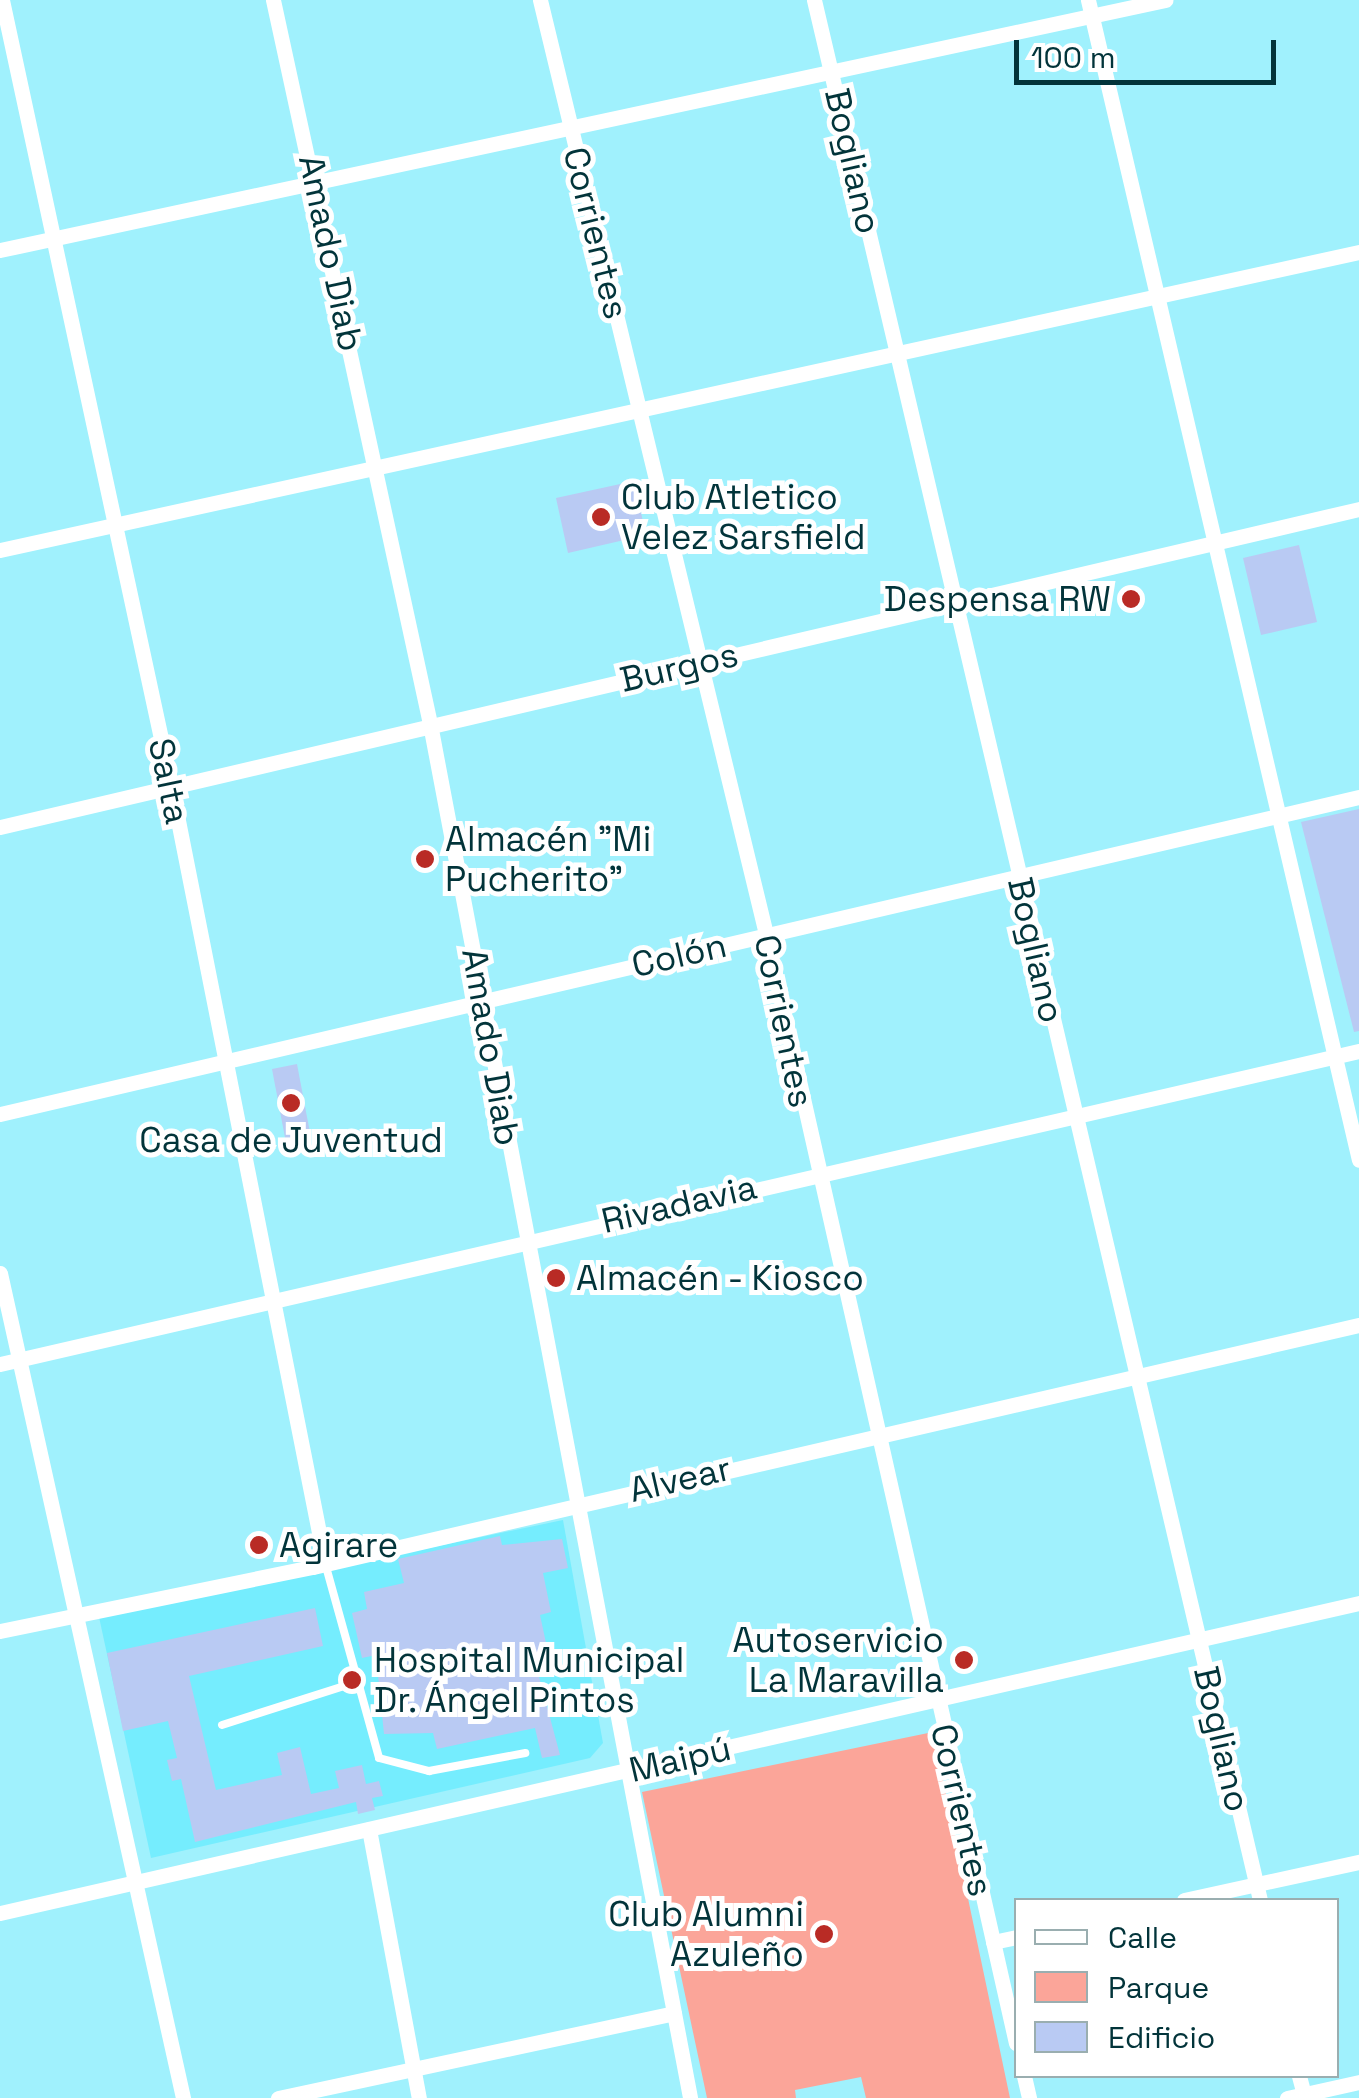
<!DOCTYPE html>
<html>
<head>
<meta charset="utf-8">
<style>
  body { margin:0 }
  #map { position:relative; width:1359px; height:2098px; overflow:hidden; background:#a0f1fd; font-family:"Space Grotesk",sans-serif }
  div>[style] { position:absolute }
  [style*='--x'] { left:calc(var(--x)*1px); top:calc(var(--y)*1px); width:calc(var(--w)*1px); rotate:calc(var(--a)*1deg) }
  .built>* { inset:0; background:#75edfe }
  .green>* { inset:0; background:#fba599 }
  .building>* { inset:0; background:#b9caf3 }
  .lane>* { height:8px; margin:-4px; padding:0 4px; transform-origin:4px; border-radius:4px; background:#fff }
  .street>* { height:15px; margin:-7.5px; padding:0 7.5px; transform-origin:7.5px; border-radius:7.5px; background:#fff }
  .dots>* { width:28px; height:28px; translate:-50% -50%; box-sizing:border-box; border:5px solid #fff; border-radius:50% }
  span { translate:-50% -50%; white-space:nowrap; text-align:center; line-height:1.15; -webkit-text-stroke:10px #fff; paint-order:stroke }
  .street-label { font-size:35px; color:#02343a }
  .poi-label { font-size:35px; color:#02343a }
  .left { translate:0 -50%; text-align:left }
  .right { translate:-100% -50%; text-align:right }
  .legend { position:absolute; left:1014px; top:1898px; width:325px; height:180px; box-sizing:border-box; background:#fff; border:2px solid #9aaeb0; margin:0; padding:12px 18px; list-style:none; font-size:30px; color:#02343a }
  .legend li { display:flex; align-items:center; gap:20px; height:50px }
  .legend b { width:50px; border:2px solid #9aaeb0 }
  .scale { position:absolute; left:1014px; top:40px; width:262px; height:45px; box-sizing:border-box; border:5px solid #02343a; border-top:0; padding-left:12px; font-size:30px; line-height:35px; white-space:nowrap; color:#02343a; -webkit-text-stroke:8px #fff; paint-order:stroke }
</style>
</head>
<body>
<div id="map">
  <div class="built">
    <i style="clip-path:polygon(563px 1520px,603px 1743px,590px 1758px,151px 1858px,99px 1617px)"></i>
  </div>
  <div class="green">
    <i style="clip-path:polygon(933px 1732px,1010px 2098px,866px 2098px,861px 2077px,795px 2090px,796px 2098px,707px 2098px,642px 1792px)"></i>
  </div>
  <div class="building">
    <i style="clip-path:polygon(634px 481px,646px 535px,568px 553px,556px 498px)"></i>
    <i style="clip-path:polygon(1299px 545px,1317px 622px,1261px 635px,1243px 558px)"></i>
    <i style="clip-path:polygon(1359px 809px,1359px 1031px,1354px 1032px,1301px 822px)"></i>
    <i style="clip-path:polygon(297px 1064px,311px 1138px,286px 1143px,272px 1069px)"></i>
    <i style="clip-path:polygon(500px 1536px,502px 1545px,562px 1539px,568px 1568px,543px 1573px,551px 1612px,540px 1615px,551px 1666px,537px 1669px,560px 1755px,542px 1758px,535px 1728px,437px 1749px,433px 1733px,384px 1734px,376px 1655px,362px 1658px,352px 1613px,367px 1609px,364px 1592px,404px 1583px,398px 1559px)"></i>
    <i style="clip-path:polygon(315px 1608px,323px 1646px,189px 1676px,216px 1790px,282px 1775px,277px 1753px,300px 1747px,311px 1794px,339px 1788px,335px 1771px,362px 1765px,366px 1784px,379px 1781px,383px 1796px,372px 1798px,375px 1810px,358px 1814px,356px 1802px,195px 1842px,181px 1779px,172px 1781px,167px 1760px,177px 1758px,168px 1721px,123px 1731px,107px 1653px)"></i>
  </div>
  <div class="lane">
    <i style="--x:325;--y:1563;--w:202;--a:74.5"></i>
    <i style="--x:379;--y:1758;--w:52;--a:14.6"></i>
    <i style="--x:429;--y:1771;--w:98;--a:-10.6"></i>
    <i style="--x:222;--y:1725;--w:139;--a:-17.7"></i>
  </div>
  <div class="street">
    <i style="--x:2;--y:0;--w:803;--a:77.85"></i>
    <i style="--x:171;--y:785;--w:793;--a:78.8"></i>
    <i style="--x:273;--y:0;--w:741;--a:77.76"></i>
    <i style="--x:430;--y:724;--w:1398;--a:79.28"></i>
    <i style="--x:540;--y:0;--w:961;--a:76.4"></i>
    <i style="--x:766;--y:934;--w:1137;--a:77.3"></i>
    <i style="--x:814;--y:0;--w:1952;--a:76.79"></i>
    <i style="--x:1088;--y:0;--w:1191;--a:76.85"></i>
    <i style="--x:0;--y:250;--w:1192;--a:-12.11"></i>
    <i style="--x:0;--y:550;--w:1391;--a:-12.37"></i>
    <i style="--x:0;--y:827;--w:1396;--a:-13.17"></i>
    <i style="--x:0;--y:1114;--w:1395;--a:-13.13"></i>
    <i style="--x:0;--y:1273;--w:845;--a:77.49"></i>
    <i style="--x:0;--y:1364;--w:1395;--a:-12.97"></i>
    <i style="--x:0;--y:1631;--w:319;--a:-11.6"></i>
    <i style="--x:313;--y:1567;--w:1074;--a:-13.03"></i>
    <i style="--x:369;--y:1829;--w:274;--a:79.5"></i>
    <i style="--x:1184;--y:1900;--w:179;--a:-12.3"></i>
    <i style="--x:0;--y:1913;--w:1394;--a:-12.85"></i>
    <i style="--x:993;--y:1942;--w:24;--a:-12"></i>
    <i style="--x:1024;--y:2076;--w:23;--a:77"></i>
    <i style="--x:1299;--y:2076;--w:23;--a:75"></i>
    <i style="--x:278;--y:2098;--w:405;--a:-12.1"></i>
    <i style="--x:1287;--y:2098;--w:74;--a:-12.5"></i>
  </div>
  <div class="dots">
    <i style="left:601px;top:517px;background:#b92b25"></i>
    <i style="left:1131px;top:599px;background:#b92b25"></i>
    <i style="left:425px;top:859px;background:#b92b25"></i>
    <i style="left:291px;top:1103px;background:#b92b25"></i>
    <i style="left:556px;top:1278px;background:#b92b25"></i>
    <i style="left:259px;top:1545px;background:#b92b25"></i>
    <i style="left:964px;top:1660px;background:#b92b25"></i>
    <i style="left:352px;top:1680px;background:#b92b25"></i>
    <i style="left:824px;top:1934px;background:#b92b25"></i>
  </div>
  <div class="street-label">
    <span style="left:853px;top:161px;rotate:77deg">Bogliano</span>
    <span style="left:596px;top:233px;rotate:76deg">Corrientes</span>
    <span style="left:331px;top:253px;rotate:78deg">Amado Diab</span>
    <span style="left:679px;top:667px;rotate:-13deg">Burgos</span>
    <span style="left:169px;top:781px;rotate:78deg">Salta</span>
    <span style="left:1036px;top:950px;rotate:77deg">Bogliano</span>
    <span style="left:679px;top:955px;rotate:-13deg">Colón</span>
    <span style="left:784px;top:1021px;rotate:78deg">Corrientes</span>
    <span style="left:491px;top:1047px;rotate:80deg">Amado Diab</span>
    <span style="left:679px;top:1204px;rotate:-13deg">Rivadavia</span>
    <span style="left:680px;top:1479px;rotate:-13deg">Alvear</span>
    <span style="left:1222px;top:1739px;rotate:77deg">Bogliano</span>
    <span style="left:680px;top:1759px;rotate:-13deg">Maipú</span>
    <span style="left:962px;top:1810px;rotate:77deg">Corrientes</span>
  </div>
  <div class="poi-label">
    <span class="left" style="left:621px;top:517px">Club Atletico<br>Velez Sarsfield</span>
    <span class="right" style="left:1111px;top:599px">Despensa RW</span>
    <span class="left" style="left:445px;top:859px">Almacén "Mi<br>Pucherito"</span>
    <span style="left:291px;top:1140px">Casa de Juventud</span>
    <span class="left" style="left:576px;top:1278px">Almacén - Kiosco</span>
    <span class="left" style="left:279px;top:1545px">Agirare</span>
    <span class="right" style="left:944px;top:1660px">Autoservicio<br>La Maravilla</span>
    <span class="left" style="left:374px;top:1680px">Hospital Municipal<br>Dr. Ángel Pintos</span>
    <span class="right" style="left:804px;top:1934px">Club Alumni<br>Azuleño</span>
  </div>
  <ul class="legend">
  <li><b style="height:12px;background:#fff"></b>Calle</li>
  <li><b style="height:28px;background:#fba599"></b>Parque</li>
  <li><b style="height:28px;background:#b9caf3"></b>Edificio</li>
  </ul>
  <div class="scale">100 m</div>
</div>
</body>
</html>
